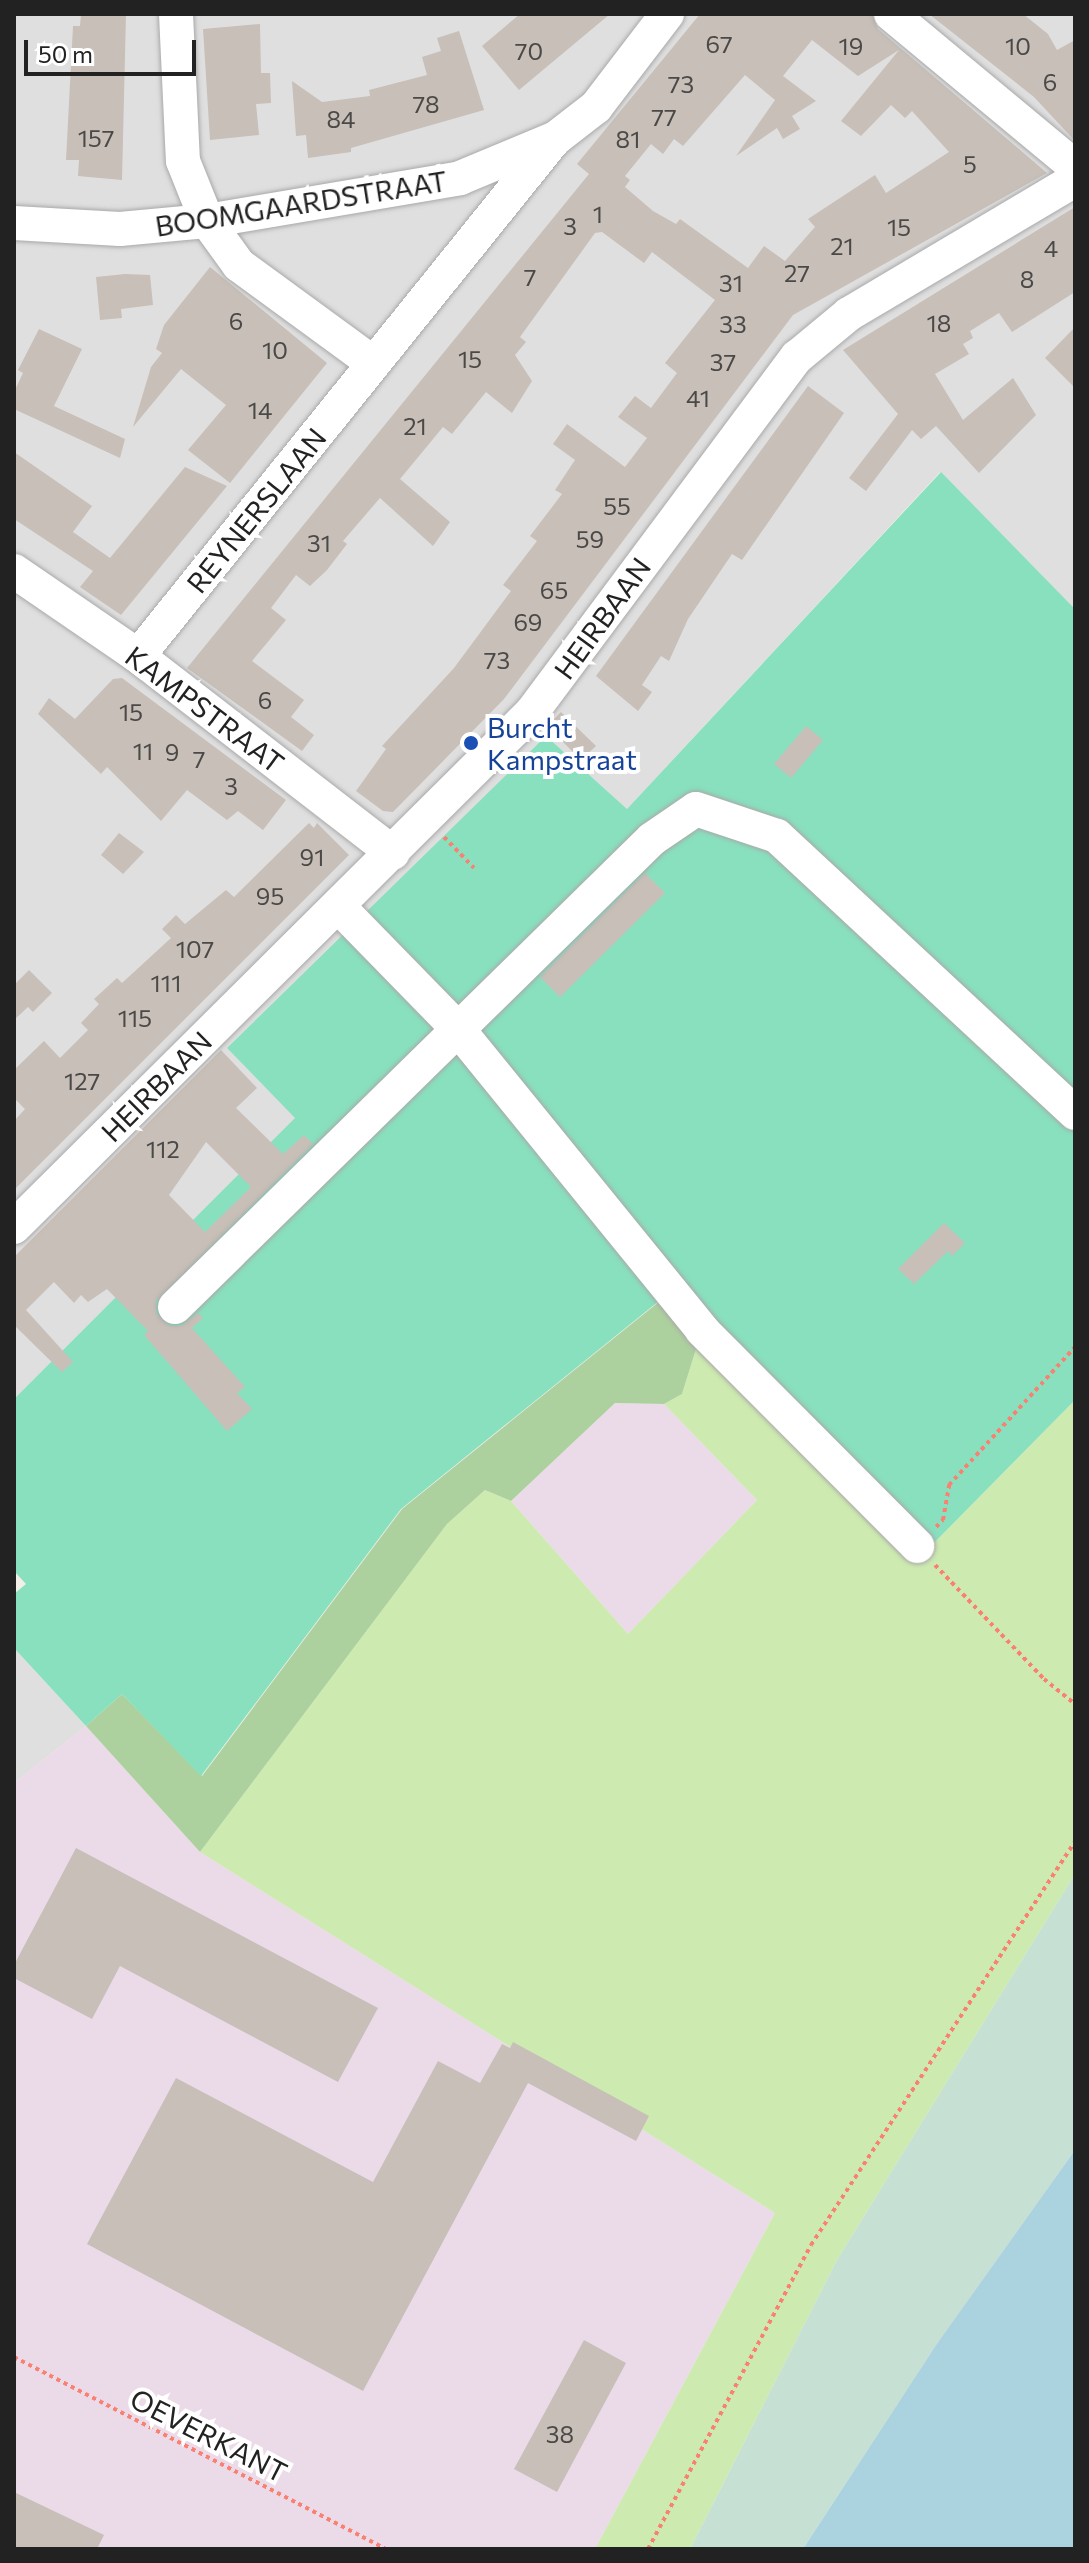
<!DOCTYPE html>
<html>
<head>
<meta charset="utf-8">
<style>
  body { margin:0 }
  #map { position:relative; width:1089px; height:2563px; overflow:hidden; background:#f2efe9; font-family:Commissioner,sans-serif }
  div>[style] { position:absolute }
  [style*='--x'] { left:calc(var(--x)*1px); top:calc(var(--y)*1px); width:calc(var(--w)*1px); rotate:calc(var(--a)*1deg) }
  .residential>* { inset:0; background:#e0dfdf }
  .industrial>* { inset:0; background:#ebdbe8 }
  .grass>* { inset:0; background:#cdebb0 }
  .forest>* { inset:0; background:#add19e }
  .wetland>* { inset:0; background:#c6e0d4 }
  .pitch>* { inset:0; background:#88e0be }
  .water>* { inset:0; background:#aad3df }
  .building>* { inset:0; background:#c7bfb8 }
  .path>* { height:4px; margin-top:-2px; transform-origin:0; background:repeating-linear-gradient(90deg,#fa8072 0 4px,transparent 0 8px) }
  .roads { filter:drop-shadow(0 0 2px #a9a9a9) drop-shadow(0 0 2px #a9a9a9) }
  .minor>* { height:34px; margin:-17px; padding:0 17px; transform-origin:17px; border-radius:17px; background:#fff }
  .dots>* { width:22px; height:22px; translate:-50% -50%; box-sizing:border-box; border:4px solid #fff; border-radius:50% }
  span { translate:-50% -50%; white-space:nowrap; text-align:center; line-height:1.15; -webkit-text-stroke:8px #fff; paint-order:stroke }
  .number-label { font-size:24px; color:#4b4948 }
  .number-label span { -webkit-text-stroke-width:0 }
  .street-label { font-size:28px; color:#222 }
  .transit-label { font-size:28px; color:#164399 }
  .left { translate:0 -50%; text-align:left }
  .frame { position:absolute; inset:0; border:16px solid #222; pointer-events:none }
  .scale { position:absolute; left:24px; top:40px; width:172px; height:36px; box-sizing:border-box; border:4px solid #222; border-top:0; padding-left:10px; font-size:24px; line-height:28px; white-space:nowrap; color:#222; -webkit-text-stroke:6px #fff; paint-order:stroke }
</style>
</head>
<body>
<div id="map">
  <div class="residential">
    <i style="clip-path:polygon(14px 14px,1075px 14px,1075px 609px,940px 472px,627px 809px,546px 737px,227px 1048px,296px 1118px,14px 1399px)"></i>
    <i style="clip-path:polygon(14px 1648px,86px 1726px,14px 1783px)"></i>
  </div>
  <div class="industrial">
    <i style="clip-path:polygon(615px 1403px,664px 1404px,757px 1500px,628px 1634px,511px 1501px)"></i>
    <i style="clip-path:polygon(86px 1726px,200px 1852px,775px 2213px,595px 2549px,14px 2549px,14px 1783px)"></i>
  </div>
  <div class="grass">
    <i style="clip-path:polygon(696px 1349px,924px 1553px,1075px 1400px,1075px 1874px,837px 2260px,690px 2549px,595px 2549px,775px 2213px,200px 1852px,447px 1524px,485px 1490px,511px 1501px,628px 1634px,757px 1500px,664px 1404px,682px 1394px)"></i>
  </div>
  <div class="forest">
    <i style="clip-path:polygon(660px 1301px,696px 1349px,682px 1394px,664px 1404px,615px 1403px,511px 1501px,485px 1490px,447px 1524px,200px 1852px,86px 1726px,122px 1694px,202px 1776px,402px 1509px)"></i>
  </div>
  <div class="wetland">
    <i style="clip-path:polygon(1075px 1874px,1075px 2150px,936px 2345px,803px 2549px,690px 2549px,837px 2260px)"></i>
  </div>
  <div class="pitch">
    <i style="clip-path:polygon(941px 472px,1075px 609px,1075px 1400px,924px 1553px,696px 1349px,659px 1301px,401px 1509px,201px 1776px,122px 1694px,86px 1726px,14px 1648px,14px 1594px,26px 1584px,14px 1571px,14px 1399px,295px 1118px,227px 1048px,546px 736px,627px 809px)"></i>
  </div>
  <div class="water">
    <i style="clip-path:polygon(1075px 2150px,1075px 2549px,803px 2549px,936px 2345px)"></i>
  </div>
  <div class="building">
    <i style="clip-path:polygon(81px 14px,126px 14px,122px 180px,78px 176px,79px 160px,66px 160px,73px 26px,80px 26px)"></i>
    <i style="clip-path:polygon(520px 14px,610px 14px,519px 90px,482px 46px)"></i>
    <i style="clip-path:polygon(evenodd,700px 14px,872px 14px,878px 29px,1047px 173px,793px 315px,504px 699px,393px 812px,383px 811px,356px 791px,386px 749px,382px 746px,454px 668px,511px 591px,503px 585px,537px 541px,530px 536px,562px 494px,555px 490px,575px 460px,553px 444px,567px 424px,625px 467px,647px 438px,618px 417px,635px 396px,651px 408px,677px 373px,665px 363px,715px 300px,652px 252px,644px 263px,602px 232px,595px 233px,520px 337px,526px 342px,515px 355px,532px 381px,512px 413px,486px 392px,452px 434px,443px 427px,400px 479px,450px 522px,433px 546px,380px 498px,343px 541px,347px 544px,327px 570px,310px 586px,296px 575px,271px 608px,286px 620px,252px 661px,304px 700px,291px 717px,314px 735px,302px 751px,187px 668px,589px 174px,577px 164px,700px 14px,812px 40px,858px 76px,899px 50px,841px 121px,861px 136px,891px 105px,905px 118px,912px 111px,949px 152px,886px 193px,875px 175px,808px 219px,815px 227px,785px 261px,764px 246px,748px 268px,680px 219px,676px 224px,653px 211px,625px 187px,630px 180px,625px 176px,651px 144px,663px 154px,674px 139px,683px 146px,745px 75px,775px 100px,736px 156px,777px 128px,783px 139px,800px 129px,792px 116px,816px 101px,783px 76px,812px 40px)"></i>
    <i style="clip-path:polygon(929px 14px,1023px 14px,1048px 34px,1057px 50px,1075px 40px,1075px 141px,1034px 97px)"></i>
    <i style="clip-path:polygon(260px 24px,261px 73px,270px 73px,271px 103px,256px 104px,259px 135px,210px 140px,203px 29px)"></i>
    <i style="clip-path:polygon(459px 31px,484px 110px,351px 148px,351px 152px,308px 158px,306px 135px,296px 136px,292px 81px,322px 102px,370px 96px,369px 90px,427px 75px,422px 57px,441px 51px,437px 38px)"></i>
    <i style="clip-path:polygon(1075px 207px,1075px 292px,1012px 332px,999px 313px,970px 331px,973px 338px,963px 344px,969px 354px,935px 374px,963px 420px,1013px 378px,1036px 415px,979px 473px,936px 426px,921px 439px,912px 430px,866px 491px,849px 478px,898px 414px,843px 350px)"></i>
    <i style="clip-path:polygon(210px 267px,327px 363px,230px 483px,188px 450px,226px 405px,181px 369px,133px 427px,151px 367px,162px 353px,156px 349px,164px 325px)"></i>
    <i style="clip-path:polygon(125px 274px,150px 275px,153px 305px,121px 309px,122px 318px,100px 320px,96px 277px)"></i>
    <i style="clip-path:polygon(1075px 327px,1075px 388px,1045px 358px)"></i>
    <i style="clip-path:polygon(39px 329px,82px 349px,54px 406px,125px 439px,120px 458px,14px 409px,14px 392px,23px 373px,18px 370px)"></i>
    <i style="clip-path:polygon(808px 386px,844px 413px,742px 560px,732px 554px,688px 619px,669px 661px,661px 656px,642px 685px,652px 692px,638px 711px,596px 676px)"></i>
    <i style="clip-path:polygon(14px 452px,92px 506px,73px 532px,110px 558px,185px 467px,227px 486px,121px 615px,80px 587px,93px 571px,14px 519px)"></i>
    <i style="clip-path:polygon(122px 678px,286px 800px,263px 830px,238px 811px,227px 820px,187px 790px,161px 821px,107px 767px,101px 774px,38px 714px,49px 698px,75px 719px,113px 679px)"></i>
    <i style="clip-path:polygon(561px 712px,596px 746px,581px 760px,547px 726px)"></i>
    <i style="clip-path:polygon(806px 726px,823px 740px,791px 778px,774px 764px)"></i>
    <i style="clip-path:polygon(309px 823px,314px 828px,317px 823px,349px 855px,14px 1190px,14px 1121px,25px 1109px,14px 1098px,14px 1070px,44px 1041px,60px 1058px,88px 1030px,81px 1023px,99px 1004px,94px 999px,117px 978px,122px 983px,171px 938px,162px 929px,176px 915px,185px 924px,226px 890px,234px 897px)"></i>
    <i style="clip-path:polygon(119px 833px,144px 852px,123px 874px,101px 855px)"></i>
    <i style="clip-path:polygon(645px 873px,665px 893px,560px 997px,540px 977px)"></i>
    <i style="clip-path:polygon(29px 970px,52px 993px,33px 1012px,28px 1007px,14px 1020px,14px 985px)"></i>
    <i style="clip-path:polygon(evenodd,221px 1050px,257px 1088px,236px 1108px,283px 1154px,304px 1135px,313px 1144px,156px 1301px,156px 1313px,169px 1326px,181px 1326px,198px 1313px,203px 1318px,192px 1328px,245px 1387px,237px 1393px,252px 1409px,227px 1431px,144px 1335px,148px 1331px,107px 1289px,88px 1302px,81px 1295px,74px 1303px,54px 1282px,26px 1310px,73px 1362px,62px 1372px,14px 1325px,14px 1257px,221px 1050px,206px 1142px,251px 1187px,205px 1232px,169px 1195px,206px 1142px)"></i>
    <i style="clip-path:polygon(944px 1223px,965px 1243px,952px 1256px,948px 1251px,914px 1284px,898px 1269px)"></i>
    <i style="clip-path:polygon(76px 1848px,378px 2008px,338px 2082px,120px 1966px,92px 2019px,14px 1978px,14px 1965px)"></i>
    <i style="clip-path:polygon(513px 2042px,649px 2116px,636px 2141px,528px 2083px,363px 2391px,87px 2244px,176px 2078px,373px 2182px,438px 2061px,480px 2083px,502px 2044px,510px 2048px)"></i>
    <i style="clip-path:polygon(584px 2340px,626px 2363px,557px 2492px,514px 2469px)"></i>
    <i style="clip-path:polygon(14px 2492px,104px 2535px,97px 2549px,14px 2549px)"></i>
  </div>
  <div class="path">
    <i style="--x:444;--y:837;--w:43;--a:45.9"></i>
    <i style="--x:936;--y:1527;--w:10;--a:-45"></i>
    <i style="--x:943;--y:1520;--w:36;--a:-80"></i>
    <i style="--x:949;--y:1485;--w:187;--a:-47.6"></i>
    <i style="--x:935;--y:1565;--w:158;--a:46.3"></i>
    <i style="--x:1044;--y:1679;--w:40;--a:39"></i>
    <i style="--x:14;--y:2357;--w:419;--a:27.3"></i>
    <i style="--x:648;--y:2549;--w:345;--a:-61.8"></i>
    <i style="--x:811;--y:2245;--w:482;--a:-56.8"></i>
  </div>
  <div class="roads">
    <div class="minor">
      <i style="--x:176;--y:14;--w:147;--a:87.3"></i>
      <i style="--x:183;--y:161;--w:65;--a:68.2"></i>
      <i style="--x:207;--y:221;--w:54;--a:54"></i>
      <i style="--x:239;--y:265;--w:166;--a:36.2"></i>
      <i style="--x:891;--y:14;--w:239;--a:39.7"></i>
      <i style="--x:14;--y:223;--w:106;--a:3.2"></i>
      <i style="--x:120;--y:229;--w:87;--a:-5.3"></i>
      <i style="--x:207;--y:221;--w:257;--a:-9.6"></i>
      <i style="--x:460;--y:178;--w:104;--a:-22.6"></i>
      <i style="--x:556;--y:138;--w:51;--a:-37.8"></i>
      <i style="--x:596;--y:107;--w:117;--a:-52.6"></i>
      <i style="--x:14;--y:571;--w:150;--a:34.4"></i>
      <i style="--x:138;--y:656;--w:322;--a:37.7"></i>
      <i style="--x:138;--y:656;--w:661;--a:-51.14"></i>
      <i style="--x:338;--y:906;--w:170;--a:45.7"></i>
      <i style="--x:457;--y:1028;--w:389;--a:50.9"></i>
      <i style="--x:702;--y:1330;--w:305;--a:45.1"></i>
      <i style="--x:14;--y:1227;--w:730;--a:-44.83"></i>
      <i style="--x:532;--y:712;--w:443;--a:-53.3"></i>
      <i style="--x:797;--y:357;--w:67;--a:-39.6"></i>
      <i style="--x:849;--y:314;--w:263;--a:-30.7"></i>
      <i style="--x:175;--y:1307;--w:668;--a:-44.45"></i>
      <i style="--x:652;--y:839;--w:53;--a:-34.3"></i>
      <i style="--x:696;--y:809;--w:85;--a:18.4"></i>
      <i style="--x:777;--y:836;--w:407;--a:42.9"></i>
    </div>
  </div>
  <div class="dots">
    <i style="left:471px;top:743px;background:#1a4fb4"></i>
  </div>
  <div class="number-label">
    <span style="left:719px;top:44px">67</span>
    <span style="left:851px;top:46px">19</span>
    <span style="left:1018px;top:46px">10</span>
    <span style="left:529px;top:51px">70</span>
    <span style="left:1050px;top:82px">6</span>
    <span style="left:681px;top:84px">73</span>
    <span style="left:426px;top:104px">78</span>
    <span style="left:664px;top:117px">77</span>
    <span style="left:341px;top:119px">84</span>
    <span style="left:96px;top:138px">157</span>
    <span style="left:628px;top:139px">81</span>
    <span style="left:970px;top:164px">5</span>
    <span style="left:598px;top:214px">1</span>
    <span style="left:570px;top:226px">3</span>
    <span style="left:899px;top:227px">15</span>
    <span style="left:842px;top:246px">21</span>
    <span style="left:1051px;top:248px">4</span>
    <span style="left:797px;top:273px">27</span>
    <span style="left:530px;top:277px">7</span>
    <span style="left:1027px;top:279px">8</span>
    <span style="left:731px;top:283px">31</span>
    <span style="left:236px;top:321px">6</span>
    <span style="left:939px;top:323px">18</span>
    <span style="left:733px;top:324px">33</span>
    <span style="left:275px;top:350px">10</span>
    <span style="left:470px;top:359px">15</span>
    <span style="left:723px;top:362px">37</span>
    <span style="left:698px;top:398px">41</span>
    <span style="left:260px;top:410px">14</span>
    <span style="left:415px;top:426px">21</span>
    <span style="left:617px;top:506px">55</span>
    <span style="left:590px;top:539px">59</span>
    <span style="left:319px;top:543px">31</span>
    <span style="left:554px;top:590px">65</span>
    <span style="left:528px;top:622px">69</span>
    <span style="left:497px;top:660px">73</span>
    <span style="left:265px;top:700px">6</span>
    <span style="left:131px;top:712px">15</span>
    <span style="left:143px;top:751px">11</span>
    <span style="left:172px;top:752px">9</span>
    <span style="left:199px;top:759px">7</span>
    <span style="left:231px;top:786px">3</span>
    <span style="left:312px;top:857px">91</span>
    <span style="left:270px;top:896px">95</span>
    <span style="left:195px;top:949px">107</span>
    <span style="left:166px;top:983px">111</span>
    <span style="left:135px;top:1018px">115</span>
    <span style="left:82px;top:1081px">127</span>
    <span style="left:163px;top:1149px">112</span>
    <span style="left:560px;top:2434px">38</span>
  </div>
  <div class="street-label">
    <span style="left:301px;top:203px;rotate:-9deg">BOOMGAARDSTRAAT</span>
    <span style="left:256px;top:510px;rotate:-51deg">REYNERSLAAN</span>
    <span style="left:602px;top:618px;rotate:-54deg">HEIRBAAN</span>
    <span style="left:205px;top:709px;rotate:37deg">KAMPSTRAAT</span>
    <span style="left:156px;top:1086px;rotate:-45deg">HEIRBAAN</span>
    <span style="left:209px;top:2435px;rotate:27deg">OEVERKANT</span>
  </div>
  <div class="transit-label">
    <span class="left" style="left:487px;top:743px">Burcht<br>Kampstraat</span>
  </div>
  <div class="frame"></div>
  <div class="scale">50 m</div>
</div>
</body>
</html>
